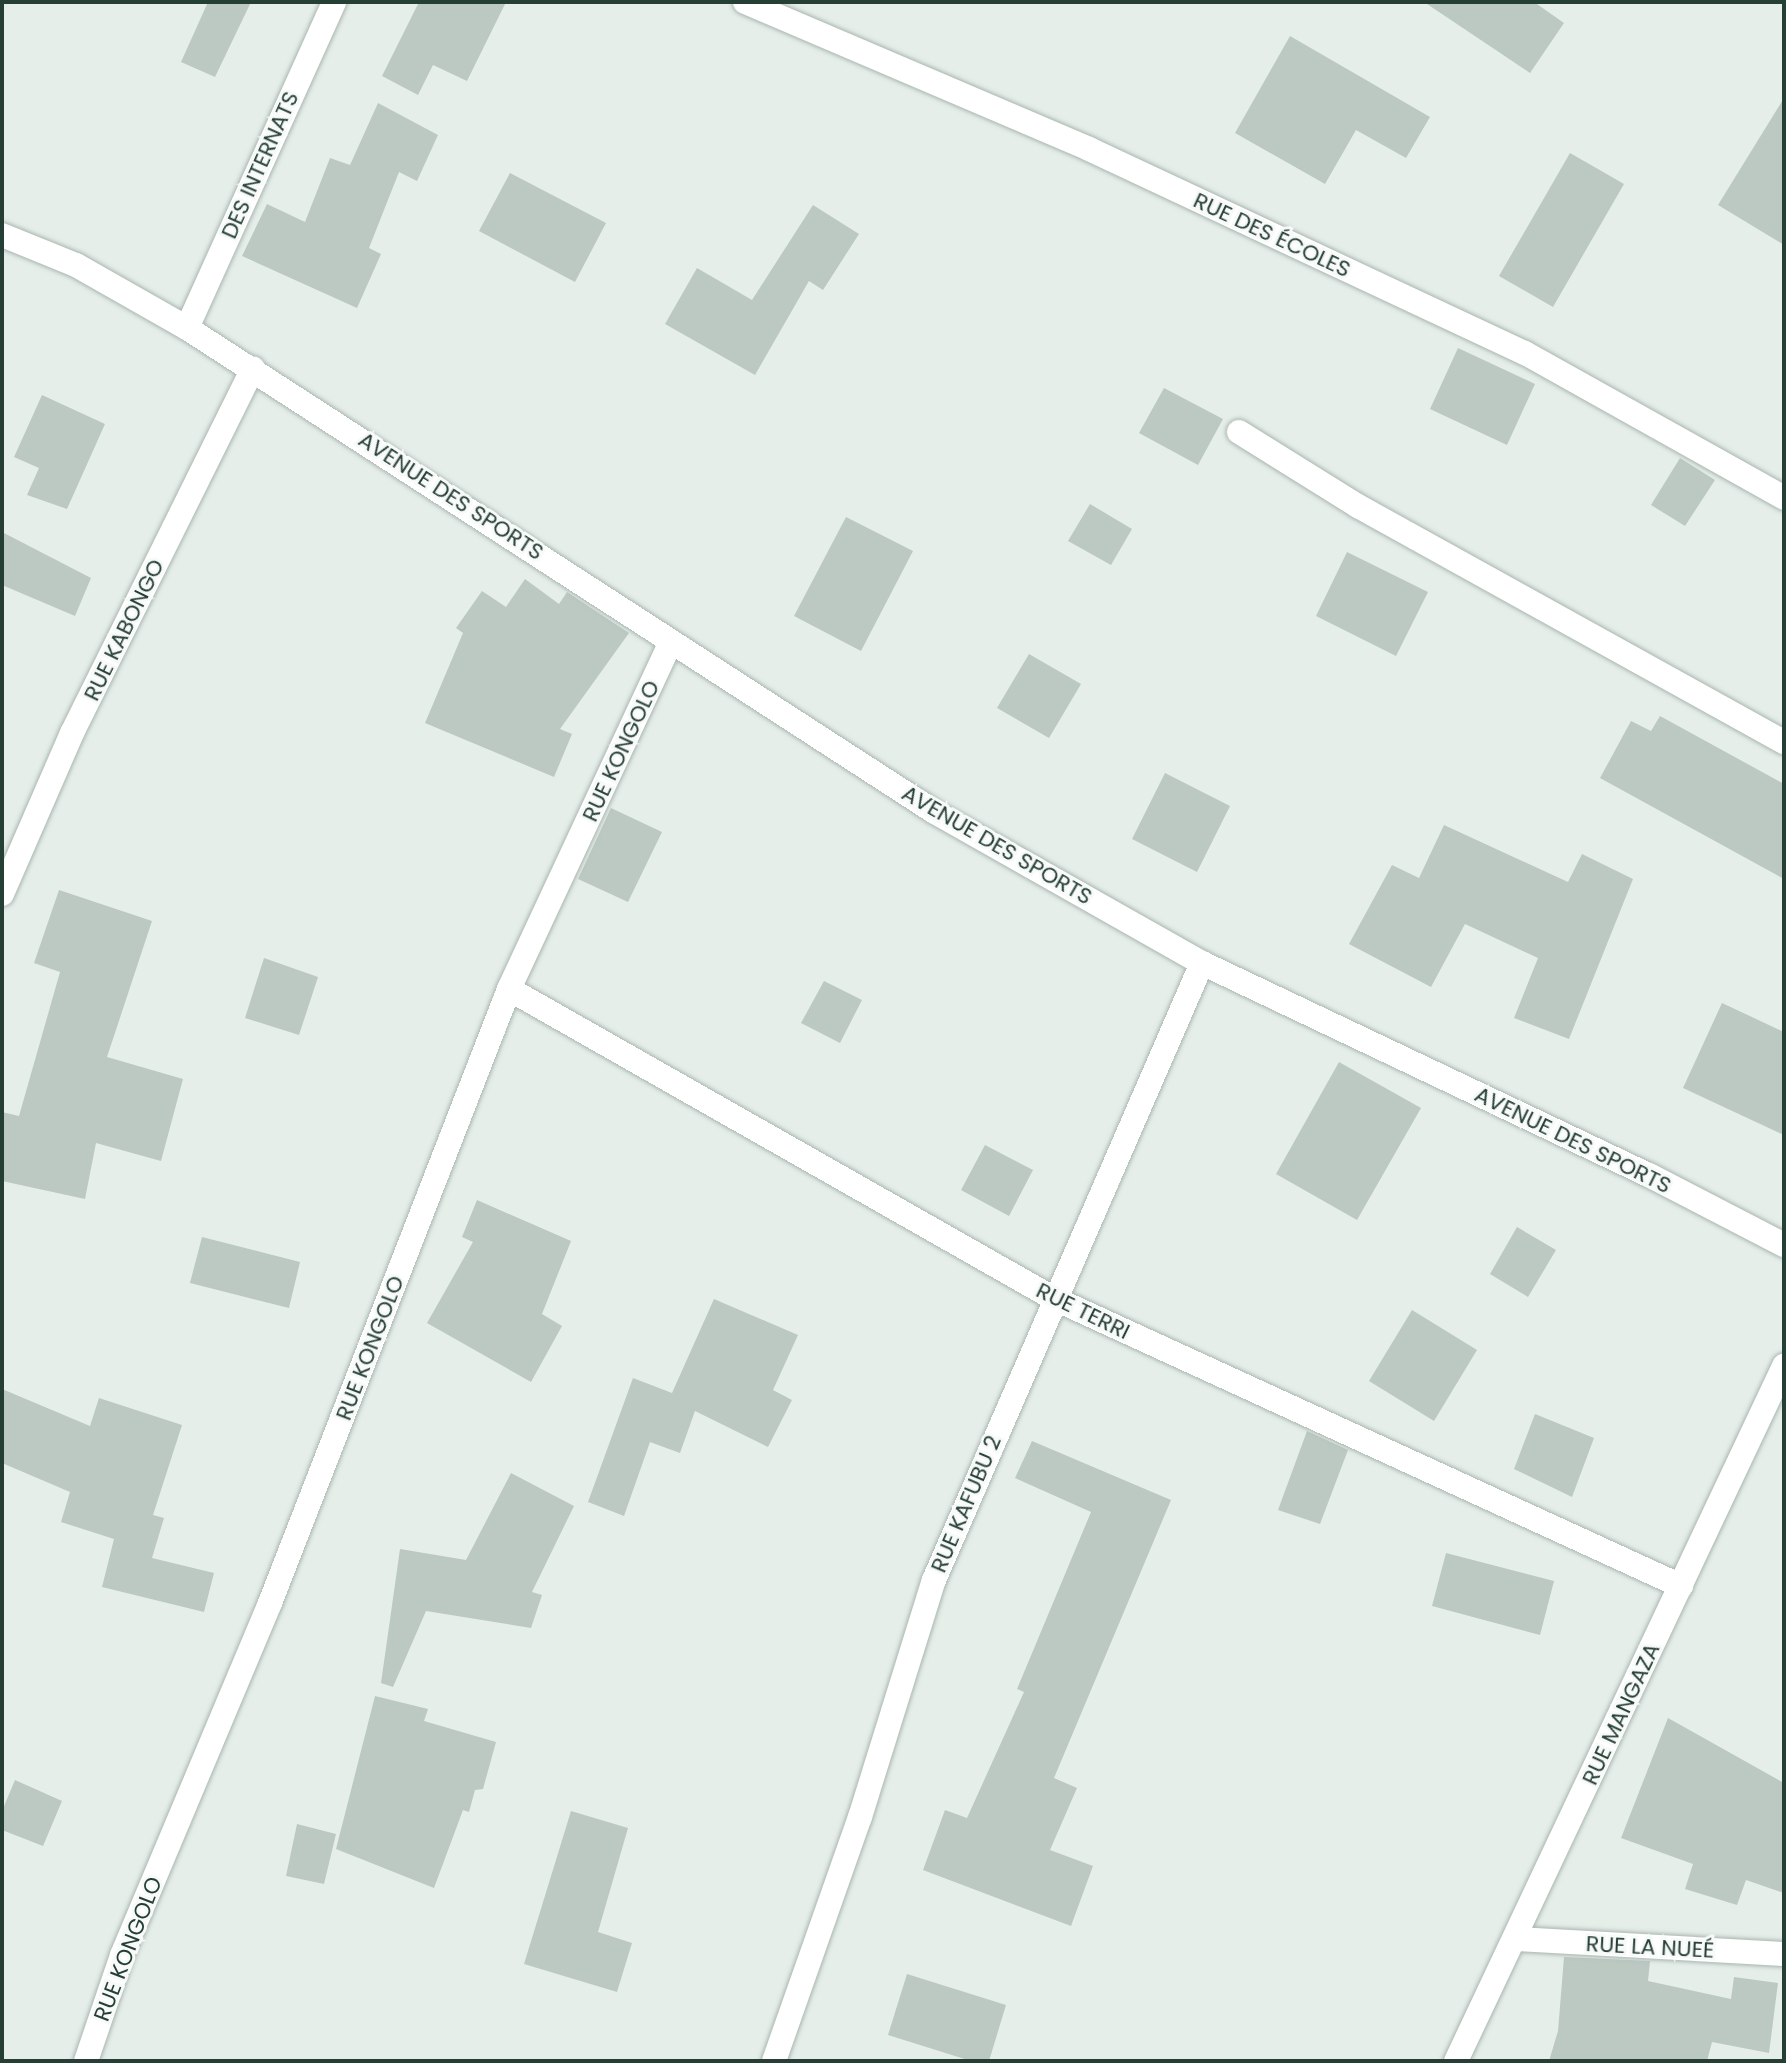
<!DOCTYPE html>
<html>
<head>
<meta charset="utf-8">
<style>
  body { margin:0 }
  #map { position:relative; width:1786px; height:2063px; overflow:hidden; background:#e6eee9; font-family:Poppins,sans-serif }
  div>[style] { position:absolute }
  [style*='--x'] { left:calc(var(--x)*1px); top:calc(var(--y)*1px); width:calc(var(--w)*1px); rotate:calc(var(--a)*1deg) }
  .building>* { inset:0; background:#bbc9c2 }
  .roads { filter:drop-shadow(0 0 2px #a9b6af) drop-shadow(0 0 2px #a9b6af) }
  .minor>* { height:24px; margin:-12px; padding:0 12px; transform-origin:12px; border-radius:12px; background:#fff }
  span { translate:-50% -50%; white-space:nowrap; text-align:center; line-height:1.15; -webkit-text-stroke:6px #f7faf8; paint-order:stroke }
  .street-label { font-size:22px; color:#263f34 }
  .frame { position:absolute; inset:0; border:4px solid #263f34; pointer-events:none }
</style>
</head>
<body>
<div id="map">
  <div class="building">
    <i style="clip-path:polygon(208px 2px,251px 2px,215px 77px,181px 62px)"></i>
    <i style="clip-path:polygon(419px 2px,506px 2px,467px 81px,433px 65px,418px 95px,382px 76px)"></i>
    <i style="clip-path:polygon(1424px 2px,1534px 2px,1564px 23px,1530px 73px)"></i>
    <i style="clip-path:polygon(1290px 36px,1430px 117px,1406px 158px,1356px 130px,1325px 184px,1235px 133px)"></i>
    <i style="clip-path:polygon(1784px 98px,1784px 245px,1718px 205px)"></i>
    <i style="clip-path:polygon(378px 103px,438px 135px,417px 181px,399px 172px,369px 248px,381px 254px,357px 308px,242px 256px,267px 204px,305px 222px,330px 158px,350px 165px)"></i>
    <i style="clip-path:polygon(1570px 153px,1624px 184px,1553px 307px,1499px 276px)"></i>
    <i style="clip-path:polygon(510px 173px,606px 223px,575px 282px,479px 231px)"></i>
    <i style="clip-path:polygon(813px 205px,859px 234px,823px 290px,809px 281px,755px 375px,665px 324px,697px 268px,752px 300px)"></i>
    <i style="clip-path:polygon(1458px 348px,1535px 384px,1507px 445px,1430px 409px)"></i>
    <i style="clip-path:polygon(1164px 388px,1223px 419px,1198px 465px,1139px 433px)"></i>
    <i style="clip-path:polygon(42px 395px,105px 424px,67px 509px,27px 495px,39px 468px,14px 457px)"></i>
    <i style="clip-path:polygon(1680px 458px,1715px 480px,1685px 526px,1651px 505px)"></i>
    <i style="clip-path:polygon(1090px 504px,1132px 529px,1111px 565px,1068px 541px)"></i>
    <i style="clip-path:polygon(846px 517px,913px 551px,861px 651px,794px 616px)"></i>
    <i style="clip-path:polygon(2px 532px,91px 578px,75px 616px,2px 585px)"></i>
    <i style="clip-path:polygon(1347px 552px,1428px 592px,1396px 656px,1316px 616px)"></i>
    <i style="clip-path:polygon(525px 579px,559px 604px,567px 592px,629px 633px,560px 729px,572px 734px,554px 777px,425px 723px,463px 633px,456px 628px,482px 591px,506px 607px)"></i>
    <i style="clip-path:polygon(1029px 654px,1081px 684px,1049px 738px,997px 708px)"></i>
    <i style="clip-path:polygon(1660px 716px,1784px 784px,1784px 879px,1600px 778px,1631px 721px,1651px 731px)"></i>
    <i style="clip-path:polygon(1165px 773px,1230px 806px,1197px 872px,1132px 839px)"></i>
    <i style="clip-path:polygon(611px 808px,662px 832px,628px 902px,578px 879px)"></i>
    <i style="clip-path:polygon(1444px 825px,1568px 882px,1582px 854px,1633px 879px,1569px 1039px,1514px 1018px,1538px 958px,1465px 924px,1431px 987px,1349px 944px,1392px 865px,1419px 878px)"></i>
    <i style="clip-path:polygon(59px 890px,152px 921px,107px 1057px,183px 1079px,161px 1161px,96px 1143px,85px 1199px,2px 1181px,2px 1112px,19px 1116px,60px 972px,34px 963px)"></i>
    <i style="clip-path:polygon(264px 958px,318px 977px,299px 1035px,245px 1018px)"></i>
    <i style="clip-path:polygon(824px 981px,862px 1000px,840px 1043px,801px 1023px)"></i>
    <i style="clip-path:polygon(1722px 1003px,1784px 1032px,1784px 1135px,1683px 1088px)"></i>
    <i style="clip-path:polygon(1339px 1062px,1421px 1108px,1357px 1220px,1276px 1174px)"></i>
    <i style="clip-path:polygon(985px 1145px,1033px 1170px,1009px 1216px,961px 1190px)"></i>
    <i style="clip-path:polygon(477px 1200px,571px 1241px,542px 1314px,562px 1326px,531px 1382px,427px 1323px,473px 1242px,462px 1237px)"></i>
    <i style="clip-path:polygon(1517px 1227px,1556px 1250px,1528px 1297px,1490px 1274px)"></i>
    <i style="clip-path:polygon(202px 1237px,300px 1262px,289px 1308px,190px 1283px)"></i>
    <i style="clip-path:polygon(714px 1299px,798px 1335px,773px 1390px,792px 1400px,768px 1447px,695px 1411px,680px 1453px,650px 1442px,624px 1516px,588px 1502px,633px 1378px,672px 1393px)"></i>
    <i style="clip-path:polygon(1412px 1310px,1477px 1350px,1434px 1421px,1369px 1381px)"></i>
    <i style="clip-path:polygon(2px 1389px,90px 1426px,99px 1398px,182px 1425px,153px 1515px,164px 1518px,152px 1558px,214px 1573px,204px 1612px,102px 1587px,114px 1539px,61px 1522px,70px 1492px,2px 1463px)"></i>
    <i style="clip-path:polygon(1535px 1414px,1594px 1438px,1572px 1497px,1514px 1469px)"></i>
    <i style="clip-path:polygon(1307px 1431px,1348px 1450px,1320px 1524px,1278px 1510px)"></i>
    <i style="clip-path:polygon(1032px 1441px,1171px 1500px,1054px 1778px,1077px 1788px,1050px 1850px,1093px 1866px,1071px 1926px,923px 1870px,945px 1810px,967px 1818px,1024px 1692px,1017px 1689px,1091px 1512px,1015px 1478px)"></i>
    <i style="clip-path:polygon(511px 1473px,574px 1506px,532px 1592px,542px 1595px,531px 1628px,426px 1611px,393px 1687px,381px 1683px,400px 1549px,466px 1560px)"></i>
    <i style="clip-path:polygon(1446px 1553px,1554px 1581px,1540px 1635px,1432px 1606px)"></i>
    <i style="clip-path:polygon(375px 1696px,428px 1709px,424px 1721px,496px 1742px,483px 1789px,475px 1790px,469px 1812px,463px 1810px,434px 1888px,336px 1849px)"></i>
    <i style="clip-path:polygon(1668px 1718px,1784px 1783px,1784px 1893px,1746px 1880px,1737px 1905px,1685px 1889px,1693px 1864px,1621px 1838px)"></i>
    <i style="clip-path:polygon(15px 1780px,62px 1801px,43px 1846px,2px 1830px,2px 1811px)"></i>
    <i style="clip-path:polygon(571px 1811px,628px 1828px,598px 1932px,632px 1943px,617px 1992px,524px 1964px)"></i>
    <i style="clip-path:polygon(297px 1824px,336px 1834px,324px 1884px,286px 1876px)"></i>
    <i style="clip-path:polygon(1564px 1957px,1650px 1961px,1648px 1981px,1731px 1999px,1734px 1977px,1778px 1983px,1769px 2053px,1712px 2042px,1707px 2061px,1549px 2061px,1558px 2031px)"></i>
    <i style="clip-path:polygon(907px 1974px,1006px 2005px,989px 2061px,971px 2061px,888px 2035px)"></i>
  </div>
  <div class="roads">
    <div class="minor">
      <i style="--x:745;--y:2;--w:374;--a:23.1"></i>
      <i style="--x:1089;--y:149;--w:481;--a:25.1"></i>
      <i style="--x:1525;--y:353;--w:297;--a:29.2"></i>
      <i style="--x:2;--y:235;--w:80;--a:22.1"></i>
      <i style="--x:76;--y:265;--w:128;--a:29.6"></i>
      <i style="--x:187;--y:328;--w:889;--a:32.92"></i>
      <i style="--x:933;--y:811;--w:309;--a:29.5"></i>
      <i style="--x:1202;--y:963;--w:495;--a:25.4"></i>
      <i style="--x:1649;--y:1175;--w:152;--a:27.4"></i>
      <i style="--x:187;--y:328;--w:358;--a:-65.7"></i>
      <i style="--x:1239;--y:432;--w:140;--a:31.9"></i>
      <i style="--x:1358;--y:506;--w:487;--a:29"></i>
      <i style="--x:2;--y:894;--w:176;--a:-66.5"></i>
      <i style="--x:72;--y:733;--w:407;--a:-63.6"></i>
      <i style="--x:509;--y:989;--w:626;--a:29.6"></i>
      <i style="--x:1053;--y:1298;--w:691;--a:24.64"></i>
      <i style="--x:1517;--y:1939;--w:267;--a:3.2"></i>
      <i style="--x:86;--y:2061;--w:112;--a:-71.2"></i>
      <i style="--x:122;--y:1955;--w:382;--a:-67.2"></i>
      <i style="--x:270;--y:1603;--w:659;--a:-68.73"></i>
      <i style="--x:509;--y:989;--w:383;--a:-65"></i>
      <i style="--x:774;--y:2061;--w:259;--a:-70.6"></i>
      <i style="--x:860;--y:1817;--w:248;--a:-72.7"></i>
      <i style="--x:934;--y:1580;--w:673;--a:-66.52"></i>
      <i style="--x:1456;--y:2061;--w:769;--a:-64.74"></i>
    </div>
  </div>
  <div class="street-label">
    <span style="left:260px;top:165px;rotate:-66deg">DES INTERNATS</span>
    <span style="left:1272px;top:235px;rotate:25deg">RUE DES ÉCOLES</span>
    <span style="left:451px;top:496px;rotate:33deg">AVENUE DES SPORTS</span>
    <span style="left:124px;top:630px;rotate:-64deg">RUE KABONGO</span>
    <span style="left:621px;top:751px;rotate:-65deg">RUE KONGOLO</span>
    <span style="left:997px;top:845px;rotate:30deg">AVENUE DES SPORTS</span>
    <span style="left:1573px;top:1140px;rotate:26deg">AVENUE DES SPORTS</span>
    <span style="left:1083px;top:1311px;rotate:26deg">RUE TERRI</span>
    <span style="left:370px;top:1348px;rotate:-69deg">RUE KONGOLO</span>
    <span style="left:966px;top:1504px;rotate:-67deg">RUE KAFUBU 2</span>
    <span style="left:1621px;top:1714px;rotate:-65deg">RUE MANGAZA</span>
    <span style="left:1650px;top:1947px;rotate:3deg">RUE LA NUEÉ</span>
    <span style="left:128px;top:1949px;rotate:-69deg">RUE KONGOLO</span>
  </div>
  <div class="frame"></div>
</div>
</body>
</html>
